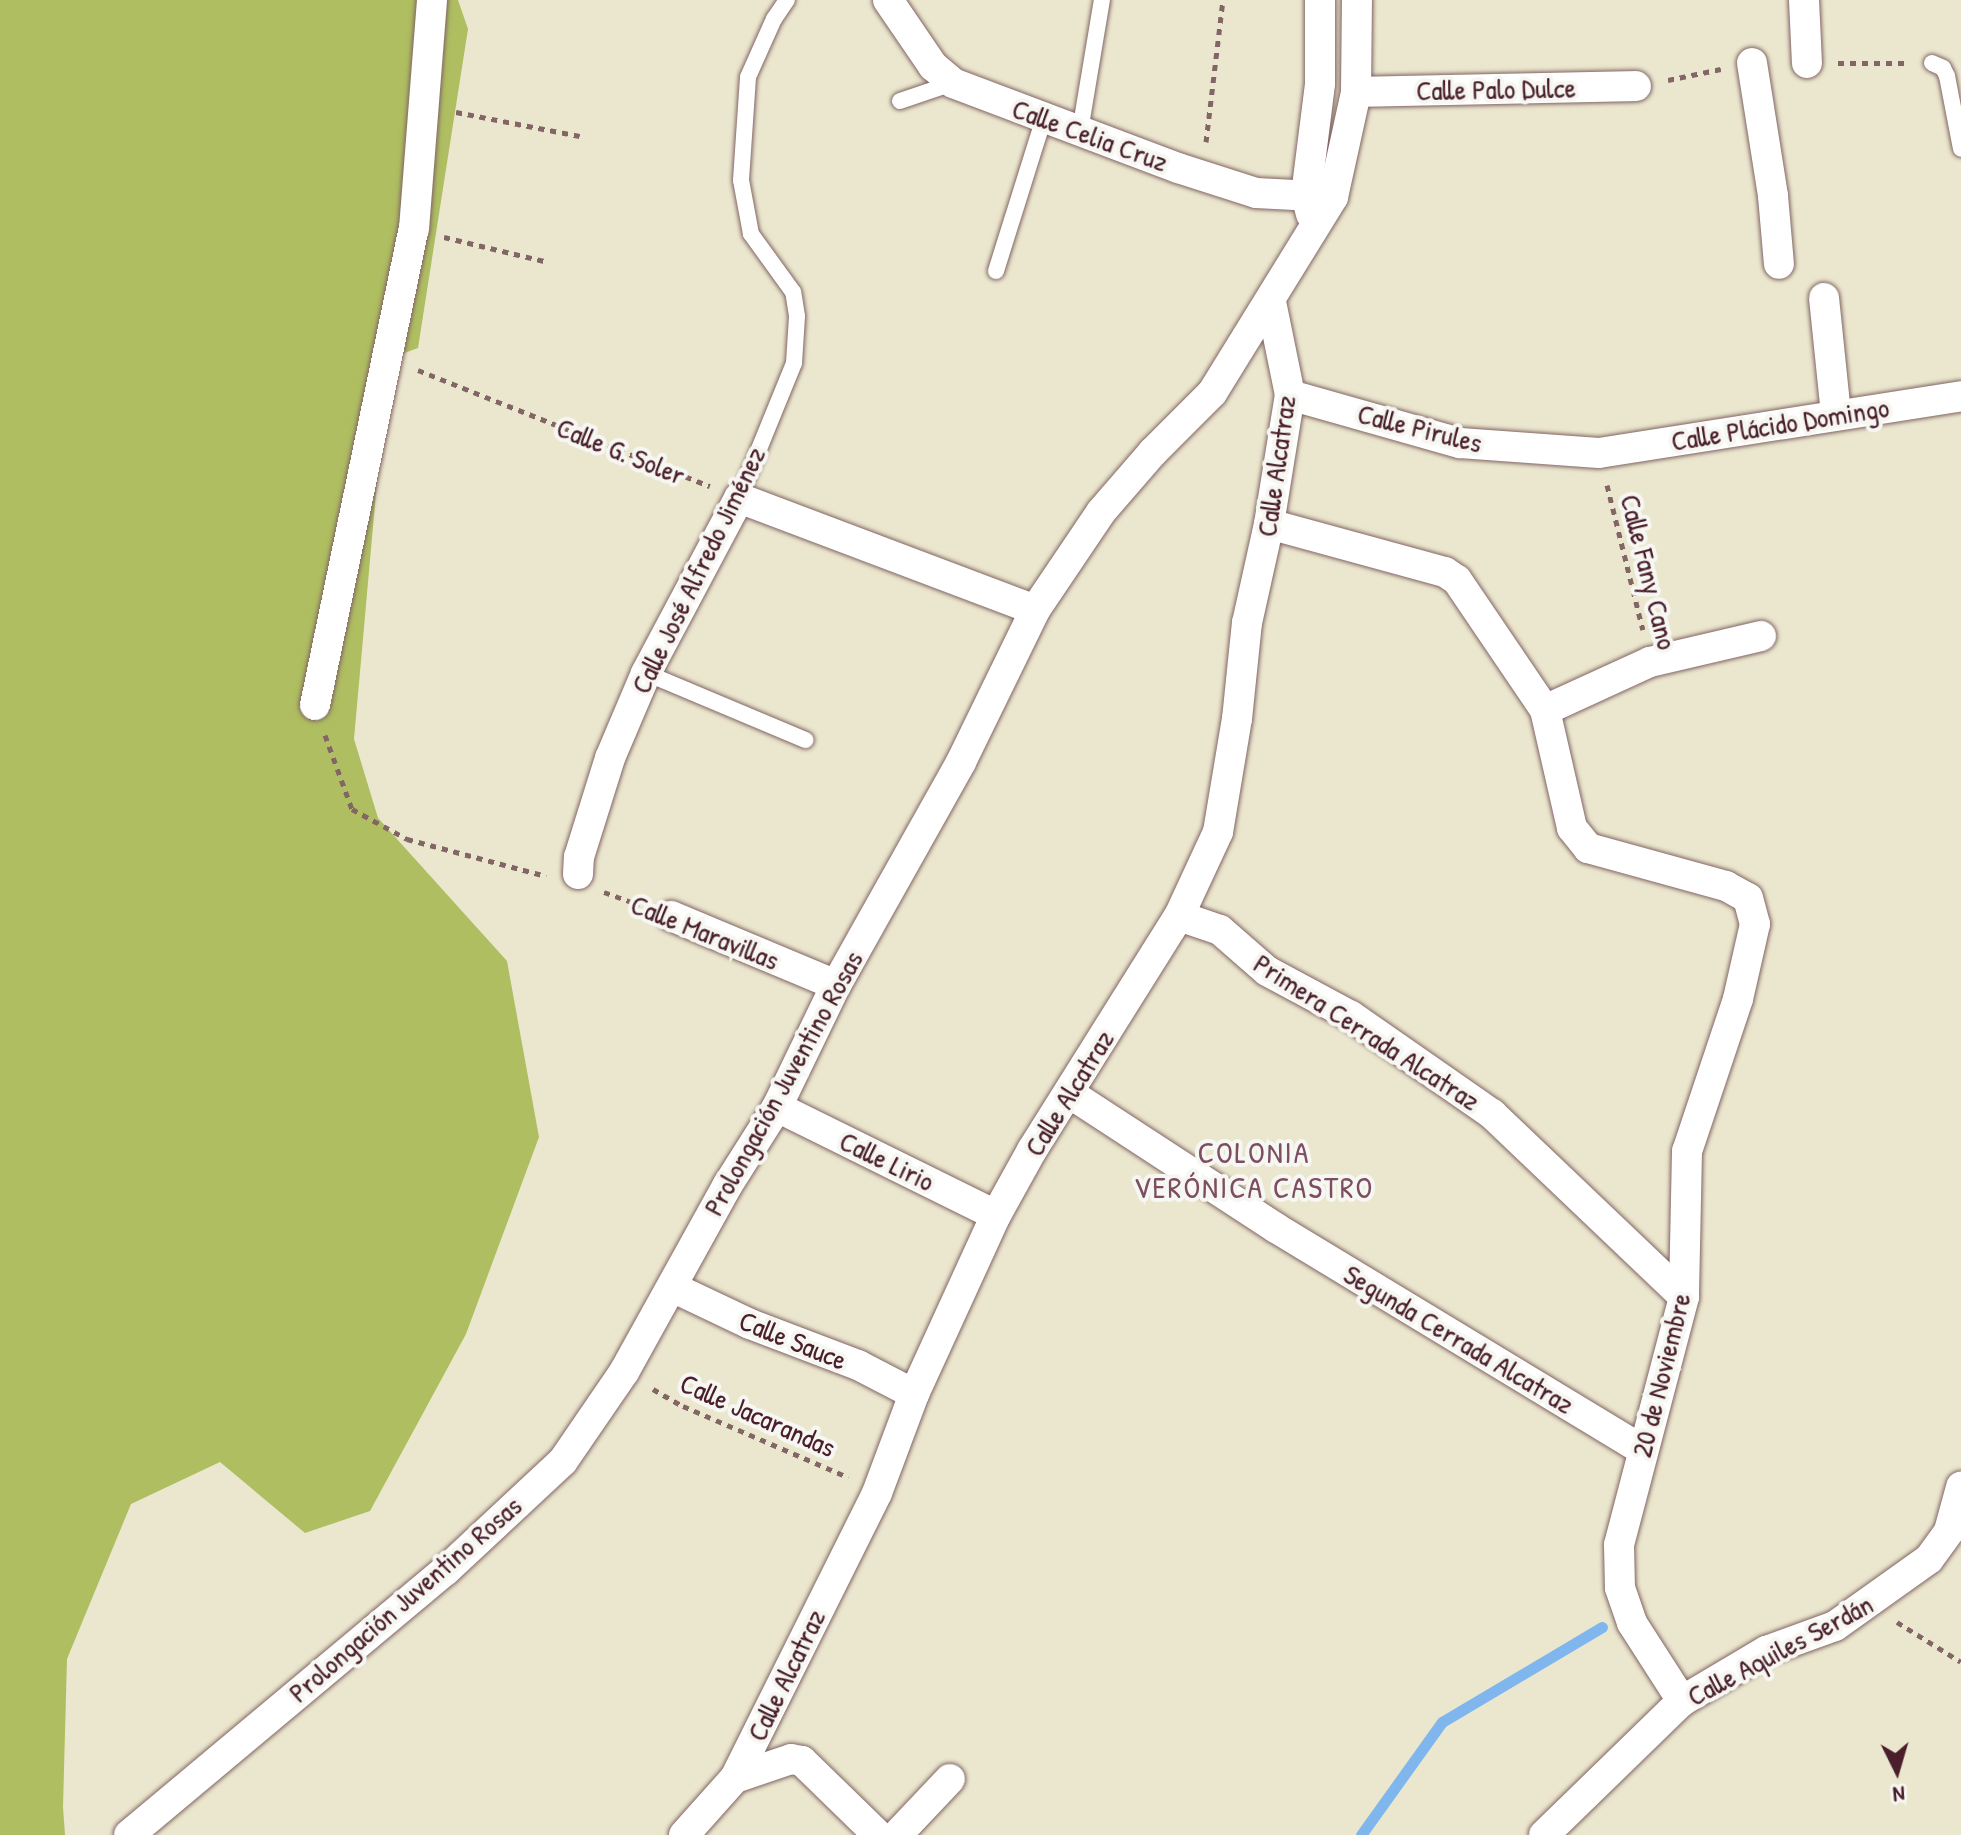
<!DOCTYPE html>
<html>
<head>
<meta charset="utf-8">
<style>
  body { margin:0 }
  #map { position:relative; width:1961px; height:1835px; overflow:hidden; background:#ebe7ce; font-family:"Patrick Hand",sans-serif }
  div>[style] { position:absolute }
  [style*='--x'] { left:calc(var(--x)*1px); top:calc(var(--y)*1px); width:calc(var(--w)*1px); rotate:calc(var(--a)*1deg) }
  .green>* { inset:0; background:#aebe61 }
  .stream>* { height:11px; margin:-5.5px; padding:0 5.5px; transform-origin:5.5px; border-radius:5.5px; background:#7fb6ee }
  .path>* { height:5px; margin-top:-2.5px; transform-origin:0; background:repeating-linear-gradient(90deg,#826564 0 6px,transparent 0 12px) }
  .roads { filter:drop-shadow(0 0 2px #826564) drop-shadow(0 0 2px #826564) }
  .lane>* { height:16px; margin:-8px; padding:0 8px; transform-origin:8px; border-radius:8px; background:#fff }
  .street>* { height:30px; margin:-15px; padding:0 15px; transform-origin:15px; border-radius:15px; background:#fff }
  span { translate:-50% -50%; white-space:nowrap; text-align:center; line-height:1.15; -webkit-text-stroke:8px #f6f6f2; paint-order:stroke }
  .street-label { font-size:28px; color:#4a1f2b }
  .neighbourhood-label { font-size:30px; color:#7c4e60; letter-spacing:2px }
  .north { position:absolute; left:1857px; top:1731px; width:80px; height:80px; -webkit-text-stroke:6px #f6f6f2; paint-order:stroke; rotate:175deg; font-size:22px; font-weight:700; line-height:32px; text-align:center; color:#4a1f2b }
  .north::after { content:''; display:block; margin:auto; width:28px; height:36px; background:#4a1f2b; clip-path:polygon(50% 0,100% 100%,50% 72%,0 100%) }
</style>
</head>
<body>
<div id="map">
  <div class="green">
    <i style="clip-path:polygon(0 0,458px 0,468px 29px,418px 348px,388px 359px,354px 739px,378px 818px,507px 961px,539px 1137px,466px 1334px,370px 1511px,305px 1533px,220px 1462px,131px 1504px,67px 1659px,63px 1807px,65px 1835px,0 1835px)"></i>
  </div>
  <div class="stream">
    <i style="--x:1361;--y:1835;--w:139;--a:-54.4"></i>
    <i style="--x:1442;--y:1722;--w:186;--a:-30.7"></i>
  </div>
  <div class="path">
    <i style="--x:1838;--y:63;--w:70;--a:0"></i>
    <i style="--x:1668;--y:80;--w:54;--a:-11.7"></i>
    <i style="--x:456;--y:112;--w:126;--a:11"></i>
    <i style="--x:1206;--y:142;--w:143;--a:-83.2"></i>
    <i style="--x:444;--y:237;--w:103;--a:13.5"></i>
    <i style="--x:418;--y:370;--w:314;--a:21.7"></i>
    <i style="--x:1607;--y:485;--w:149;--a:76.1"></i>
    <i style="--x:325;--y:735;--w:79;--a:70"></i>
    <i style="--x:352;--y:809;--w:63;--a:28.6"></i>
    <i style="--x:407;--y:839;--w:144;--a:14.9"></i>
    <i style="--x:604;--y:892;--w:38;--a:20"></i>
    <i style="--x:653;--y:1389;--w:34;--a:30"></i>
    <i style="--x:683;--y:1406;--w:180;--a:23.3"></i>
    <i style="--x:1897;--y:1622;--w:75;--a:32"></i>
  </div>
  <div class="roads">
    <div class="lane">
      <i style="--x:1932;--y:63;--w:12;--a:24"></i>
      <i style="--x:1943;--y:68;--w:9;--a:63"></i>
      <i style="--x:1947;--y:76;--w:74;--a:79.1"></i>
      <i style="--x:900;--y:101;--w:56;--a:-18.8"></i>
      <i style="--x:1080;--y:131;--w:133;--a:-80.5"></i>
      <i style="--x:996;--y:271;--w:160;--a:-72.6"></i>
      <i style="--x:739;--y:498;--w:146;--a:-67.8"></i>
      <i style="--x:794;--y:363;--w:47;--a:-86.3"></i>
      <i style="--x:797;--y:316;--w:24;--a:-99"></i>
      <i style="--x:793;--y:292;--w:72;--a:-125.9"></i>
      <i style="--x:751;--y:234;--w:55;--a:-100.5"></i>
      <i style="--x:741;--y:180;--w:103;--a:-86.1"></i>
      <i style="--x:748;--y:77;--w:64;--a:-65.9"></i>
      <i style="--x:774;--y:19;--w:23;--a:-56"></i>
      <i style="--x:646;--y:673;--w:173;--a:22.8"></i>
    </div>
    <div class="street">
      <i style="--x:888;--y:0;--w:80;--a:55.7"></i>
      <i style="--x:933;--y:66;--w:26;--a:40"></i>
      <i style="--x:953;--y:83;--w:241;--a:20.7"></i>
      <i style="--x:1178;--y:168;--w:82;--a:17.8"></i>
      <i style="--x:1256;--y:193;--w:77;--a:3"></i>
      <i style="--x:1804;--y:0;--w:63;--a:87.3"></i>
      <i style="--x:1752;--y:63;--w:135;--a:81"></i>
      <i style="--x:1773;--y:196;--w:68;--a:85"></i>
      <i style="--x:1356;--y:92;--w:280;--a:-1.2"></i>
      <i style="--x:1311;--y:214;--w:20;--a:-105"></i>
      <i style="--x:1306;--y:195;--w:112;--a:-82.8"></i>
      <i style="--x:1320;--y:84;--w:84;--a:-90"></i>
      <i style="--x:1824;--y:298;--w:118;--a:84.1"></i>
      <i style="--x:1290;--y:395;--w:177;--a:15.8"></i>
      <i style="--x:1460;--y:443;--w:139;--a:4.1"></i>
      <i style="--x:1599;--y:453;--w:366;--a:-8.9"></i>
      <i style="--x:1269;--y:524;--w:182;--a:15.3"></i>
      <i style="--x:1445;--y:572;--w:14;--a:34"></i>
      <i style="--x:1457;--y:580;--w:157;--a:55.9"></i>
      <i style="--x:1545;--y:710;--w:121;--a:77.1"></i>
      <i style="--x:1572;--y:828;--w:26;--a:51"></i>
      <i style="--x:1588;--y:848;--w:143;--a:15.4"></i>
      <i style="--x:1726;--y:886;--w:25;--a:29"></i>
      <i style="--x:1748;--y:898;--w:27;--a:75"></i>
      <i style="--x:1755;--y:924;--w:77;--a:102.8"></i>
      <i style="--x:1738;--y:999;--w:160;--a:108.5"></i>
      <i style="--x:1687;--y:1151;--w:146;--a:91.2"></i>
      <i style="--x:1684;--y:1297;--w:256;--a:104.7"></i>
      <i style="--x:1619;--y:1545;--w:43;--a:88.7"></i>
      <i style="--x:1620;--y:1588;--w:37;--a:71"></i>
      <i style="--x:1632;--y:1623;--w:93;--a:57.3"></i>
      <i style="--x:315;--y:705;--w:486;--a:-78.3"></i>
      <i style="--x:414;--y:229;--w:230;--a:-85.5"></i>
      <i style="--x:1545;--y:710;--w:115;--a:-24.6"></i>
      <i style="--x:1650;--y:662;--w:114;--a:-13.2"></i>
      <i style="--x:578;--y:874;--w:17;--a:-87"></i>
      <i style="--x:579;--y:857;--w:104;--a:-72.6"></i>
      <i style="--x:610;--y:758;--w:92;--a:-67"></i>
      <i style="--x:646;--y:673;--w:198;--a:-62"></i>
      <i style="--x:739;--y:498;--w:316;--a:20.7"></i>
      <i style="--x:671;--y:916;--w:179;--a:22.7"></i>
      <i style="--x:1179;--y:916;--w:43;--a:18.9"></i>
      <i style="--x:1220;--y:930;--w:62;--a:41.1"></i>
      <i style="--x:1267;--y:971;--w:95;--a:28.2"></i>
      <i style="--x:1351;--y:1016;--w:172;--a:34.8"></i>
      <i style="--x:1492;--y:1114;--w:265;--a:43.6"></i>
      <i style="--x:1069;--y:1093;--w:247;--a:33.1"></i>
      <i style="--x:1276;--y:1228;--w:429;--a:31.2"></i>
      <i style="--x:777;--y:1107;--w:244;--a:26.3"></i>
      <i style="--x:672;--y:1287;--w:86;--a:25.4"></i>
      <i style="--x:750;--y:1324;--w:116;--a:20.8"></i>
      <i style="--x:858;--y:1365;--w:63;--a:27.4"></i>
      <i style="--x:735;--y:1778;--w:59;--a:-18.7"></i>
      <i style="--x:791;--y:1759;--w:11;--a:10"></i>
      <i style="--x:802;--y:1761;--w:106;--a:44.2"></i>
      <i style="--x:129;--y:1835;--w:412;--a:-39.9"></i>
      <i style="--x:445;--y:1571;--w:161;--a:-43"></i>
      <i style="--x:563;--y:1461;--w:108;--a:-55.6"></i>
      <i style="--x:624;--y:1372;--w:213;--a:-61"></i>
      <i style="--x:727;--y:1186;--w:93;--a:-57.7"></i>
      <i style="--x:777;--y:1107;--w:136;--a:-64.2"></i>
      <i style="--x:836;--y:985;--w:256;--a:-60.7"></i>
      <i style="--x:961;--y:762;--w:169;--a:-64"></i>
      <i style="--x:1035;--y:610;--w:118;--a:-56"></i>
      <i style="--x:1101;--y:512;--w:79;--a:-49.1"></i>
      <i style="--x:1153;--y:452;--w:83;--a:-45"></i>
      <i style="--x:1212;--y:393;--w:230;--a:-58.3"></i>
      <i style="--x:1333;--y:197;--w:107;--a:-77.6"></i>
      <i style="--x:1356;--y:92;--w:92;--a:-89.4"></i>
      <i style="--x:684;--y:1835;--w:76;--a:-48.2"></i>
      <i style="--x:735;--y:1778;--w:318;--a:-63.5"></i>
      <i style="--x:877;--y:1493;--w:106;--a:-69.5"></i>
      <i style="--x:914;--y:1394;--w:197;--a:-65.4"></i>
      <i style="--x:996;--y:1215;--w:74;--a:-61"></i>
      <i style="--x:1032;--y:1150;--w:276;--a:-57.9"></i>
      <i style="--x:1179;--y:916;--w:93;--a:-65.1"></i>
      <i style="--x:1218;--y:832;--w:115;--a:-80.5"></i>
      <i style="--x:1237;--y:719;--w:97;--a:-84.1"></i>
      <i style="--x:1247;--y:623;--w:101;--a:-77.5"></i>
      <i style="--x:1269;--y:524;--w:131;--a:-80.8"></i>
      <i style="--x:1290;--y:395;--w:95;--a:-101.5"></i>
      <i style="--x:897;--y:1835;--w:77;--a:-46.6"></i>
      <i style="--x:1544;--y:1835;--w:192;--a:-44.2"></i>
      <i style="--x:1682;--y:1701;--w:98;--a:-30.8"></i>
      <i style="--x:1766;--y:1651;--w:73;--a:-19.9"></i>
      <i style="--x:1835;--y:1626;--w:115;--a:-35.5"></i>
      <i style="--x:1929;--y:1559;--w:34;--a:-54"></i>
      <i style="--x:1949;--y:1531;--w:46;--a:-74.7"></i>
    </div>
  </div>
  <div class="street-label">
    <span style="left:1496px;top:89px;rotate:-1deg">Calle Palo Dulce</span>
    <span style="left:1090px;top:135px;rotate:20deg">Calle Celia Cruz</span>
    <span style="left:1780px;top:424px;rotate:-9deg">Calle Plácido Domingo</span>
    <span style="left:1420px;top:428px;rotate:14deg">Calle Pirules</span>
    <span style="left:621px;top:451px;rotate:22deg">Calle G. Soler</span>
    <span style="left:1276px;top:466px;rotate:-82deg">Calle Alcatraz</span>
    <span style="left:698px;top:570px;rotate:-64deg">Calle José Alfredo Jiménez</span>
    <span style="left:1649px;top:572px;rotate:76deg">Calle Fany Cano</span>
    <span style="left:705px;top:932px;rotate:22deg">Calle Maravillas</span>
    <span style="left:1367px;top:1032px;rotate:33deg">Primera Cerrada Alcatraz</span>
    <span style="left:783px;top:1083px;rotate:-61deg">Prolongación Juventino Rosas</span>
    <span style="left:1069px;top:1093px;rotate:-58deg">Calle Alcatraz</span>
    <span style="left:887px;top:1161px;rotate:26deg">Calle Lirio</span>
    <span style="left:1459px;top:1339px;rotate:31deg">Segunda Cerrada Alcatraz</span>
    <span style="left:793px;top:1340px;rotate:22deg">Calle Sauce</span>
    <span style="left:1661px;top:1375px;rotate:-76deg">20 de Noviembre</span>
    <span style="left:758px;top:1415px;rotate:24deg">Calle Jacarandas</span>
    <span style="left:405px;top:1599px;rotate:-41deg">Prolongación Juventino Rosas</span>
    <span style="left:1780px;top:1650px;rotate:-28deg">Calle Aquiles Serdán</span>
    <span style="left:786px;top:1675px;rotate:-64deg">Calle Alcatraz</span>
  </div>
  <div class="neighbourhood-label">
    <span style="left:1254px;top:1169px">COLONIA<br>VERÓNICA CASTRO</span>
  </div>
  <div class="north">N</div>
</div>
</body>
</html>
